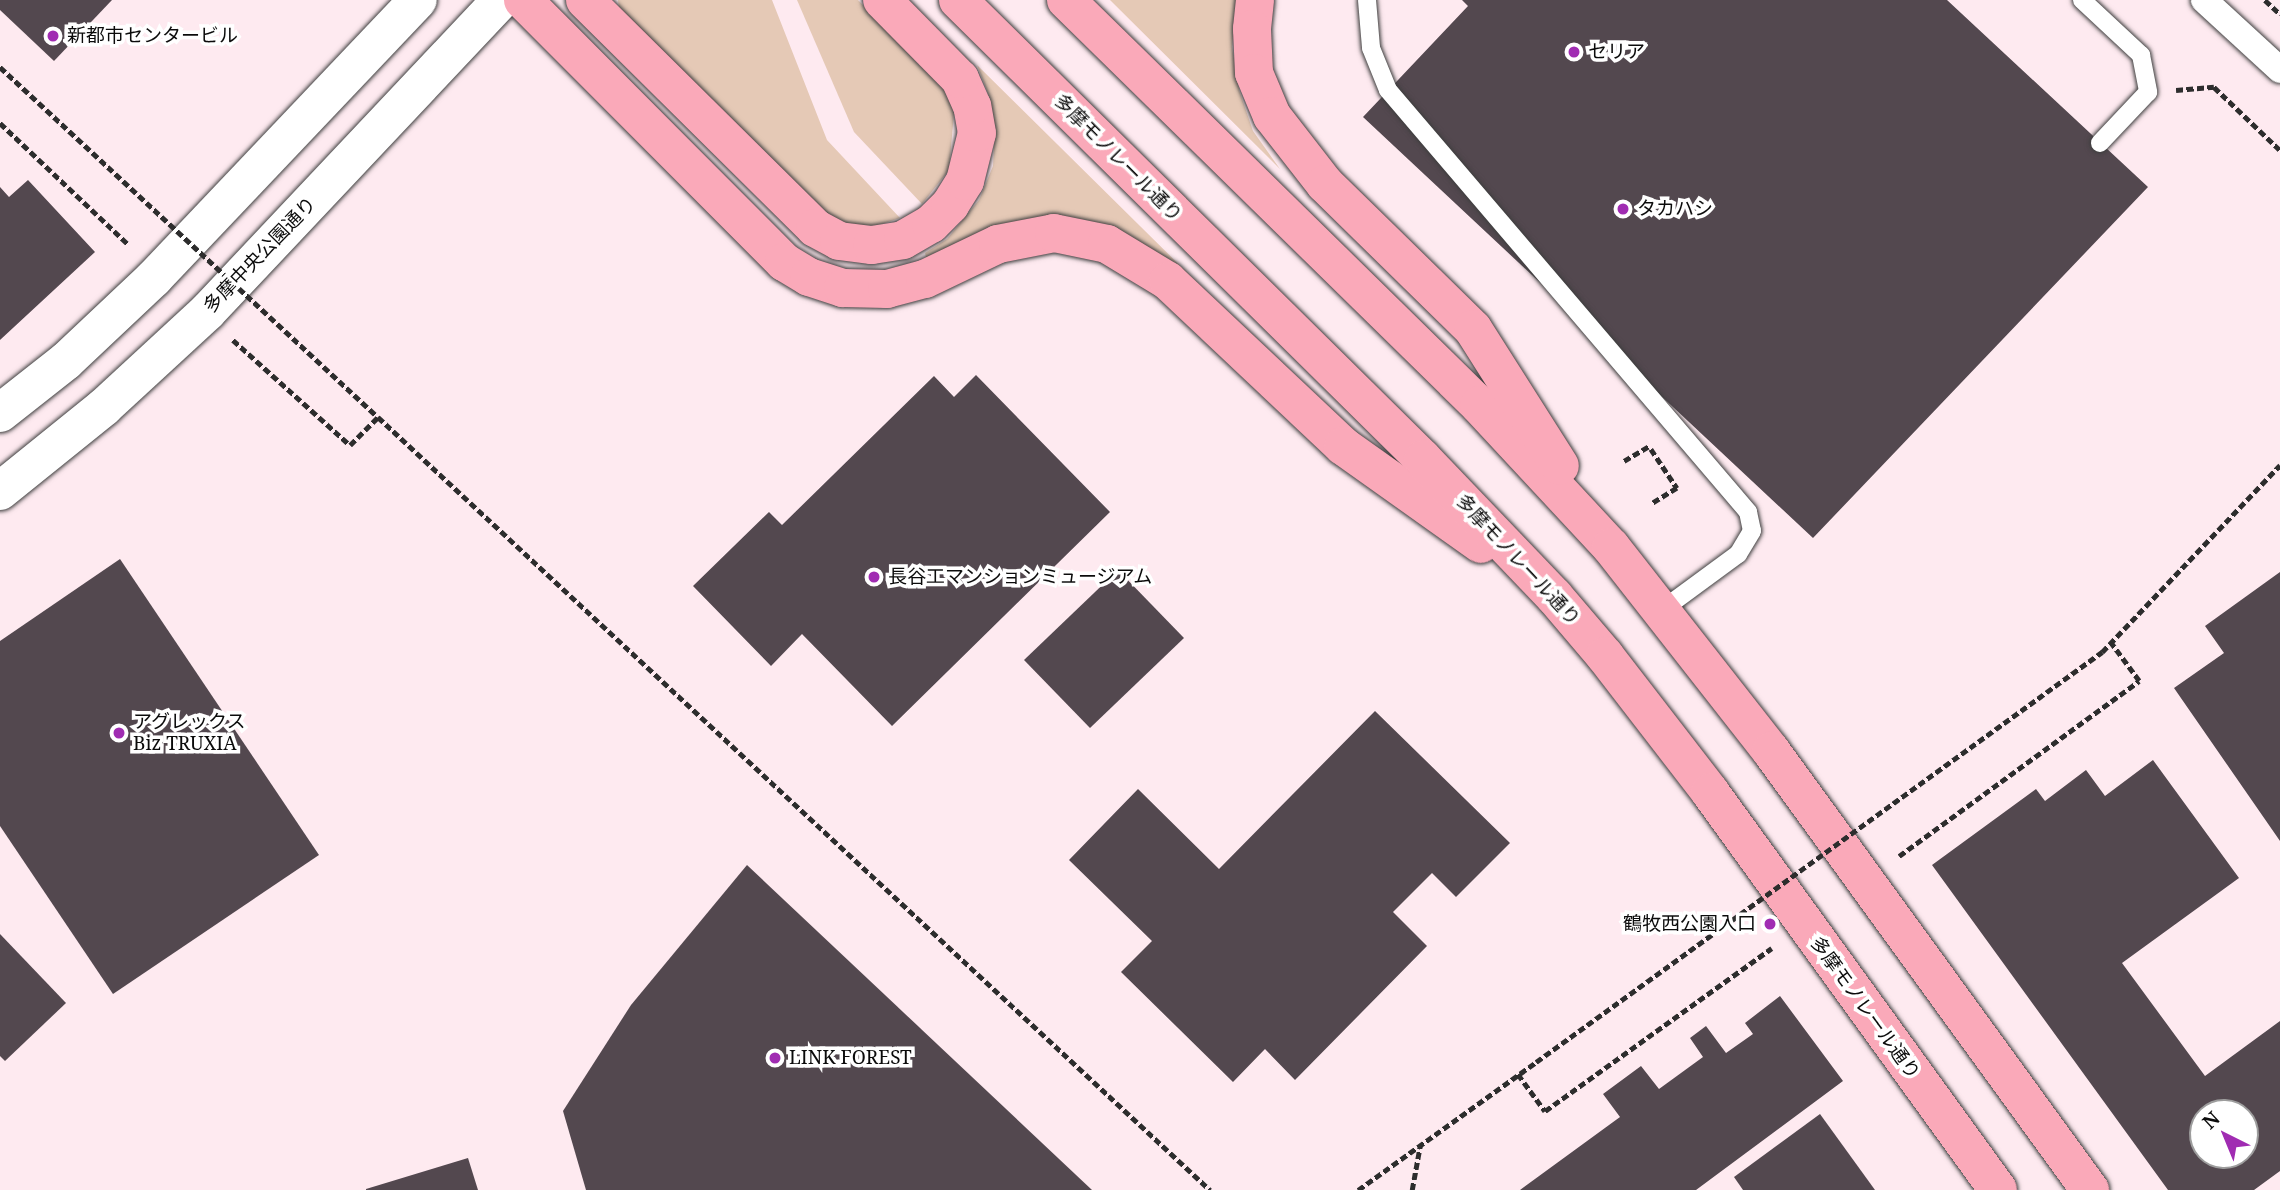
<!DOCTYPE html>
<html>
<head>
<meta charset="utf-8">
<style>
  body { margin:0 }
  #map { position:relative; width:2280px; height:1190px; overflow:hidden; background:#feeaf0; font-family:"Noto Serif","Noto Sans JP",serif }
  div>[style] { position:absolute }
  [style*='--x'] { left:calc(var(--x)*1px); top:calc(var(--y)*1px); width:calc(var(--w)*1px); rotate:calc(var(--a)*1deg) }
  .green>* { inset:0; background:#e5c9b6 }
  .building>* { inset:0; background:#53484f }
  .path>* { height:4.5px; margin-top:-2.25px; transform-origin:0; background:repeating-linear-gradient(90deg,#2d2d2d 0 7px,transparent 0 10.5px) }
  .roads { filter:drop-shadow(0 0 2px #3e3e3e) drop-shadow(0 0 2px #3e3e3e) }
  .service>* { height:18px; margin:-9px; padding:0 9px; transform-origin:9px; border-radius:9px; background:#fff }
  .pedestrian>* { height:26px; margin:-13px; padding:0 13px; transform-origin:13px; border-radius:13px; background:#fff }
  .tertiary>* { height:38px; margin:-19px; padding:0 19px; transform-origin:19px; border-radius:19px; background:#fff }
  .secondary>* { height:38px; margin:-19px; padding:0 19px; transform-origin:19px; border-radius:19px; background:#faa9b9 }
  .path-bridge>* { height:4.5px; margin-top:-2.25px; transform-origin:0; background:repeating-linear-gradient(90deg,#2d2d2d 0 7px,transparent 0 10.5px) }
  .dots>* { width:19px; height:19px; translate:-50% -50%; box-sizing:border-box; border:4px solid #fff; border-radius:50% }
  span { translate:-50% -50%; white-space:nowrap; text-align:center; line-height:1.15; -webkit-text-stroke:7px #fff; paint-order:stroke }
  .poi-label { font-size:19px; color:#0b0b0b }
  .left { translate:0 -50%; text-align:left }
  .right { translate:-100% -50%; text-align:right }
  .street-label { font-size:19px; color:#0b0b0b }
  .north { position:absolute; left:2189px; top:1099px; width:70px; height:70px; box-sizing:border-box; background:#fff; border:2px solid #9d9d9d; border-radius:50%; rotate:317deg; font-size:19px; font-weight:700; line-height:28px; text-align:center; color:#0b0b0b }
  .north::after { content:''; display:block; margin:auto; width:24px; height:32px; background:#a02cb2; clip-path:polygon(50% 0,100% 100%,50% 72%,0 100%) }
</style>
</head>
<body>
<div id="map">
  <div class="green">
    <i style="clip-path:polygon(618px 0,772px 0,827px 140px,900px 218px,876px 226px,850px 225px,830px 216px,619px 8px)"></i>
    <i style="clip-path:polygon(797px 0,858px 0,945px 89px,954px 113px,949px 170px,922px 204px,854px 132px)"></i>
    <i style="clip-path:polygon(1110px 0,1237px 0,1232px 47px,1239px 90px,1253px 131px,1280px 169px)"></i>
    <i style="clip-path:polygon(977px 65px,1222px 307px,1098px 229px,927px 262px,925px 253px,947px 239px,979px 200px,993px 166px,995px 127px,988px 93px)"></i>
  </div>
  <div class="building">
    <i style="clip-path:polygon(0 0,112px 0,54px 61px,0 10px)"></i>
    <i style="clip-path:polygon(1462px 0,1947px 0,2148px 187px,1813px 538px,1363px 117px,1468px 6px)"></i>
    <i style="clip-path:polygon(28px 180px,95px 252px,0 340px,0 187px,9px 197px)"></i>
    <i style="clip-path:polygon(976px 375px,1110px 512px,892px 726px,802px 634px,771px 666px,693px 586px,769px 512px,782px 525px,934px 376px,954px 397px)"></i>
    <i style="clip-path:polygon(120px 559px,319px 855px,113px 994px,0 826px,0 641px)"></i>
    <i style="clip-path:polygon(1118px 570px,1184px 638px,1090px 728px,1024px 660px)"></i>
    <i style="clip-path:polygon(2280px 572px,2280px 841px,2174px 688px,2224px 653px,2205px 626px)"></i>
    <i style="clip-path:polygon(1375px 711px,1510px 843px,1456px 897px,1432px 873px,1393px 912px,1427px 946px,1295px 1080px,1265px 1049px,1233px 1082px,1121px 972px,1152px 941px,1069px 860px,1138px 789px,1219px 869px)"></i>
    <i style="clip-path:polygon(evenodd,2153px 760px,2239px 878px,2122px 963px,2205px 1076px,2280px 1021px,2280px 1171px,2254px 1190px,2168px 1190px,1932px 865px,2036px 789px,2045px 801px,2086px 770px,2105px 796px,2153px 760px,2203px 1113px,2245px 1113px,2245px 1155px,2203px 1155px,2203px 1113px)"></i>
    <i style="clip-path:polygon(747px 865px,1092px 1190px,586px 1190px,563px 1111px,631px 1005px)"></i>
    <i style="clip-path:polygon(0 934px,66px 1003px,5px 1061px,0 1056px)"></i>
    <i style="clip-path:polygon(1780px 996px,1843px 1081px,1696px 1190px,1520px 1190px,1620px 1117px,1603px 1094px,1641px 1066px,1659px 1089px,1703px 1057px,1690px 1038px,1706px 1026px,1726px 1053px,1753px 1034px,1745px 1023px)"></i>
    <i style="clip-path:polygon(1820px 1114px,1875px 1190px,1743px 1190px,1734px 1177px)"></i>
    <i style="clip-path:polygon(468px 1158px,478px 1190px,366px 1190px,366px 1189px)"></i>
  </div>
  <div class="path">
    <i style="--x:2265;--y:0;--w:21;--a:43"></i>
    <i style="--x:2176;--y:90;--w:38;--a:-5"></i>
    <i style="--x:2214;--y:87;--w:91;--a:43.7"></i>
    <i style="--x:0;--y:123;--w:178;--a:43.4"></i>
    <i style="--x:233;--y:340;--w:157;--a:41.9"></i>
    <i style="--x:350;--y:445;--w:40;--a:-45"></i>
    <i style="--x:378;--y:417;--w:1136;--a:42.89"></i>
    <i style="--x:1651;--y:449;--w:47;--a:56.3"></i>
    <i style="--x:1677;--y:488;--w:31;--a:148"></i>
    <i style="--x:1624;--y:461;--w:29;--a:-31"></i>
    <i style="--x:2102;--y:652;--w:258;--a:-46.4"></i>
    <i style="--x:1899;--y:856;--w:297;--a:-36.1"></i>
    <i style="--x:2139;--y:681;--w:47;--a:-126.4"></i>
    <i style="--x:1518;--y:1074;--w:46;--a:53.9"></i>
    <i style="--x:1545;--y:1111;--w:279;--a:-35.7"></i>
    <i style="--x:1358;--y:1190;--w:219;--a:-35.7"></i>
    <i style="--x:1412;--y:1190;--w:45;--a:-79.7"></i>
  </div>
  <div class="roads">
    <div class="service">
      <i style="--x:1367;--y:0;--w:48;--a:85.2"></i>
      <i style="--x:1371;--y:48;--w:45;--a:68"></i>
      <i style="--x:1388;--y:90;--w:555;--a:49.53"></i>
      <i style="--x:1748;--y:512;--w:19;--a:78"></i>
      <i style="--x:1752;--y:531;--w:27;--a:121"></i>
      <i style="--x:1738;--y:554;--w:93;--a:143.7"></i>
      <i style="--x:2082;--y:0;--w:81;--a:43"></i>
      <i style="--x:2141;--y:55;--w:38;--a:79"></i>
      <i style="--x:2148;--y:92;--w:70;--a:133.3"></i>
    </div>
    <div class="pedestrian">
      <i style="--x:2204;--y:0;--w:103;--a:42.6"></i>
    </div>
    <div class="tertiary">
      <i style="--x:0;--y:413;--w:84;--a:-38.2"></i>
      <i style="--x:66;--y:361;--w:121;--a:-43.3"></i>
      <i style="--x:154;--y:278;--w:383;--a:-46.5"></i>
      <i style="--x:0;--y:491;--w:134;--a:-38.9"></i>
      <i style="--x:104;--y:407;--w:140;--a:-42.7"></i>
      <i style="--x:207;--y:312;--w:429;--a:-46.7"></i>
    </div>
    <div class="secondary">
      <i style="--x:523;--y:0;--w:370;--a:45.1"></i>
      <i style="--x:784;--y:262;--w:29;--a:31"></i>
      <i style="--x:809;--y:277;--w:36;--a:18"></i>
      <i style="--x:843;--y:288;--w:44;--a:1.3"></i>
      <i style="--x:887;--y:289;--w:39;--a:-15"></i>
      <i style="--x:925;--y:279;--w:81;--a:-25.6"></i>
      <i style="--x:998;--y:244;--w:57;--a:-11.1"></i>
      <i style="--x:1054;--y:233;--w:54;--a:11.7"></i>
      <i style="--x:1107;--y:244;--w:71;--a:31.2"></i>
      <i style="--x:1168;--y:281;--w:241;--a:43.3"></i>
      <i style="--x:1343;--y:446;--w:169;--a:35.4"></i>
      <i style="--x:585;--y:0;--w:324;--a:44.7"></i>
      <i style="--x:815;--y:228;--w:27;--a:28"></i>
      <i style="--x:839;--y:241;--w:33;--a:7"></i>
      <i style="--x:872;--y:245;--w:31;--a:-9"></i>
      <i style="--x:903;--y:240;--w:32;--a:-30"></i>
      <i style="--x:931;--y:224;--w:27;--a:-45"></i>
      <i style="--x:950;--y:205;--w:28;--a:-58"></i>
      <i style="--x:965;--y:181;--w:49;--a:-76"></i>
      <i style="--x:977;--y:133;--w:27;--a:-100"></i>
      <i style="--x:972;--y:106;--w:30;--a:-114"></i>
      <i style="--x:960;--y:79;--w:111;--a:-134.6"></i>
      <i style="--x:958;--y:0;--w:653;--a:44.63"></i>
      <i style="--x:1423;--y:459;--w:190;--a:46.3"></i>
      <i style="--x:1554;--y:596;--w:79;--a:49.6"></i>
      <i style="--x:1605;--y:656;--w:172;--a:52.3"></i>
      <i style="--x:1710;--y:792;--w:491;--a:54.1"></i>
      <i style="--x:1066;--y:0;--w:578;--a:44.44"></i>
      <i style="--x:1479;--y:405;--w:194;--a:47.1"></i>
      <i style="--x:1611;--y:547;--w:259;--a:51.9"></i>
      <i style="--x:1771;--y:751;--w:543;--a:54"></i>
      <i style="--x:1255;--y:0;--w:29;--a:96"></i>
      <i style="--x:1252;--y:29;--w:44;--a:87.4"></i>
      <i style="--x:1254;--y:73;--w:47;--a:67.3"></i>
      <i style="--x:1272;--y:116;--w:86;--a:52.1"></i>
      <i style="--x:1325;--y:184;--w:207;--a:44.4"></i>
      <i style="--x:1473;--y:329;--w:162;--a:57.6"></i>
    </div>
  </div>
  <div class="path-bridge">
    <i style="--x:0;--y:67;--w:515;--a:42.8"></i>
    <i style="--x:1536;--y:1062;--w:699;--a:-35.92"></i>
  </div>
  <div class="dots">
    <i style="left:53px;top:36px;background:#a02cb2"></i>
    <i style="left:1574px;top:52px;background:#a02cb2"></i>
    <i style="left:1623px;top:209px;background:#a02cb2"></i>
    <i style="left:874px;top:577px;background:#a02cb2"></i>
    <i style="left:119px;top:733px;background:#a02cb2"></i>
    <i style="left:1770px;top:924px;background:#a02cb2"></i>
    <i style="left:775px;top:1058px;background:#a02cb2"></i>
  </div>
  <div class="poi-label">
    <span class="left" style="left:67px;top:36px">新都市センタービル</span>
    <span class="left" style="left:1588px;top:52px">セリア</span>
    <span class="left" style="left:1637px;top:209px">タカハシ</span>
    <span class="left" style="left:888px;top:577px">長谷工マンションミュージアム</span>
    <span class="left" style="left:133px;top:733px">アグレックス<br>Biz TRUXIA</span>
    <span class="right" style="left:1756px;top:924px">鶴牧西公園入口</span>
    <span class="left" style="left:789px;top:1058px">LINK FOREST</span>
  </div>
  <div class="street-label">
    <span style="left:1118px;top:158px;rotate:45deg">多摩モノレール通り</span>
    <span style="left:260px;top:255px;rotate:-46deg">多摩中央公園通り</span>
    <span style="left:1518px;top:560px;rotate:47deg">多摩モノレール通り</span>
    <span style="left:1865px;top:1008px;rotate:54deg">多摩モノレール通り</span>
  </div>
  <div class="north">N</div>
</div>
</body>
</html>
